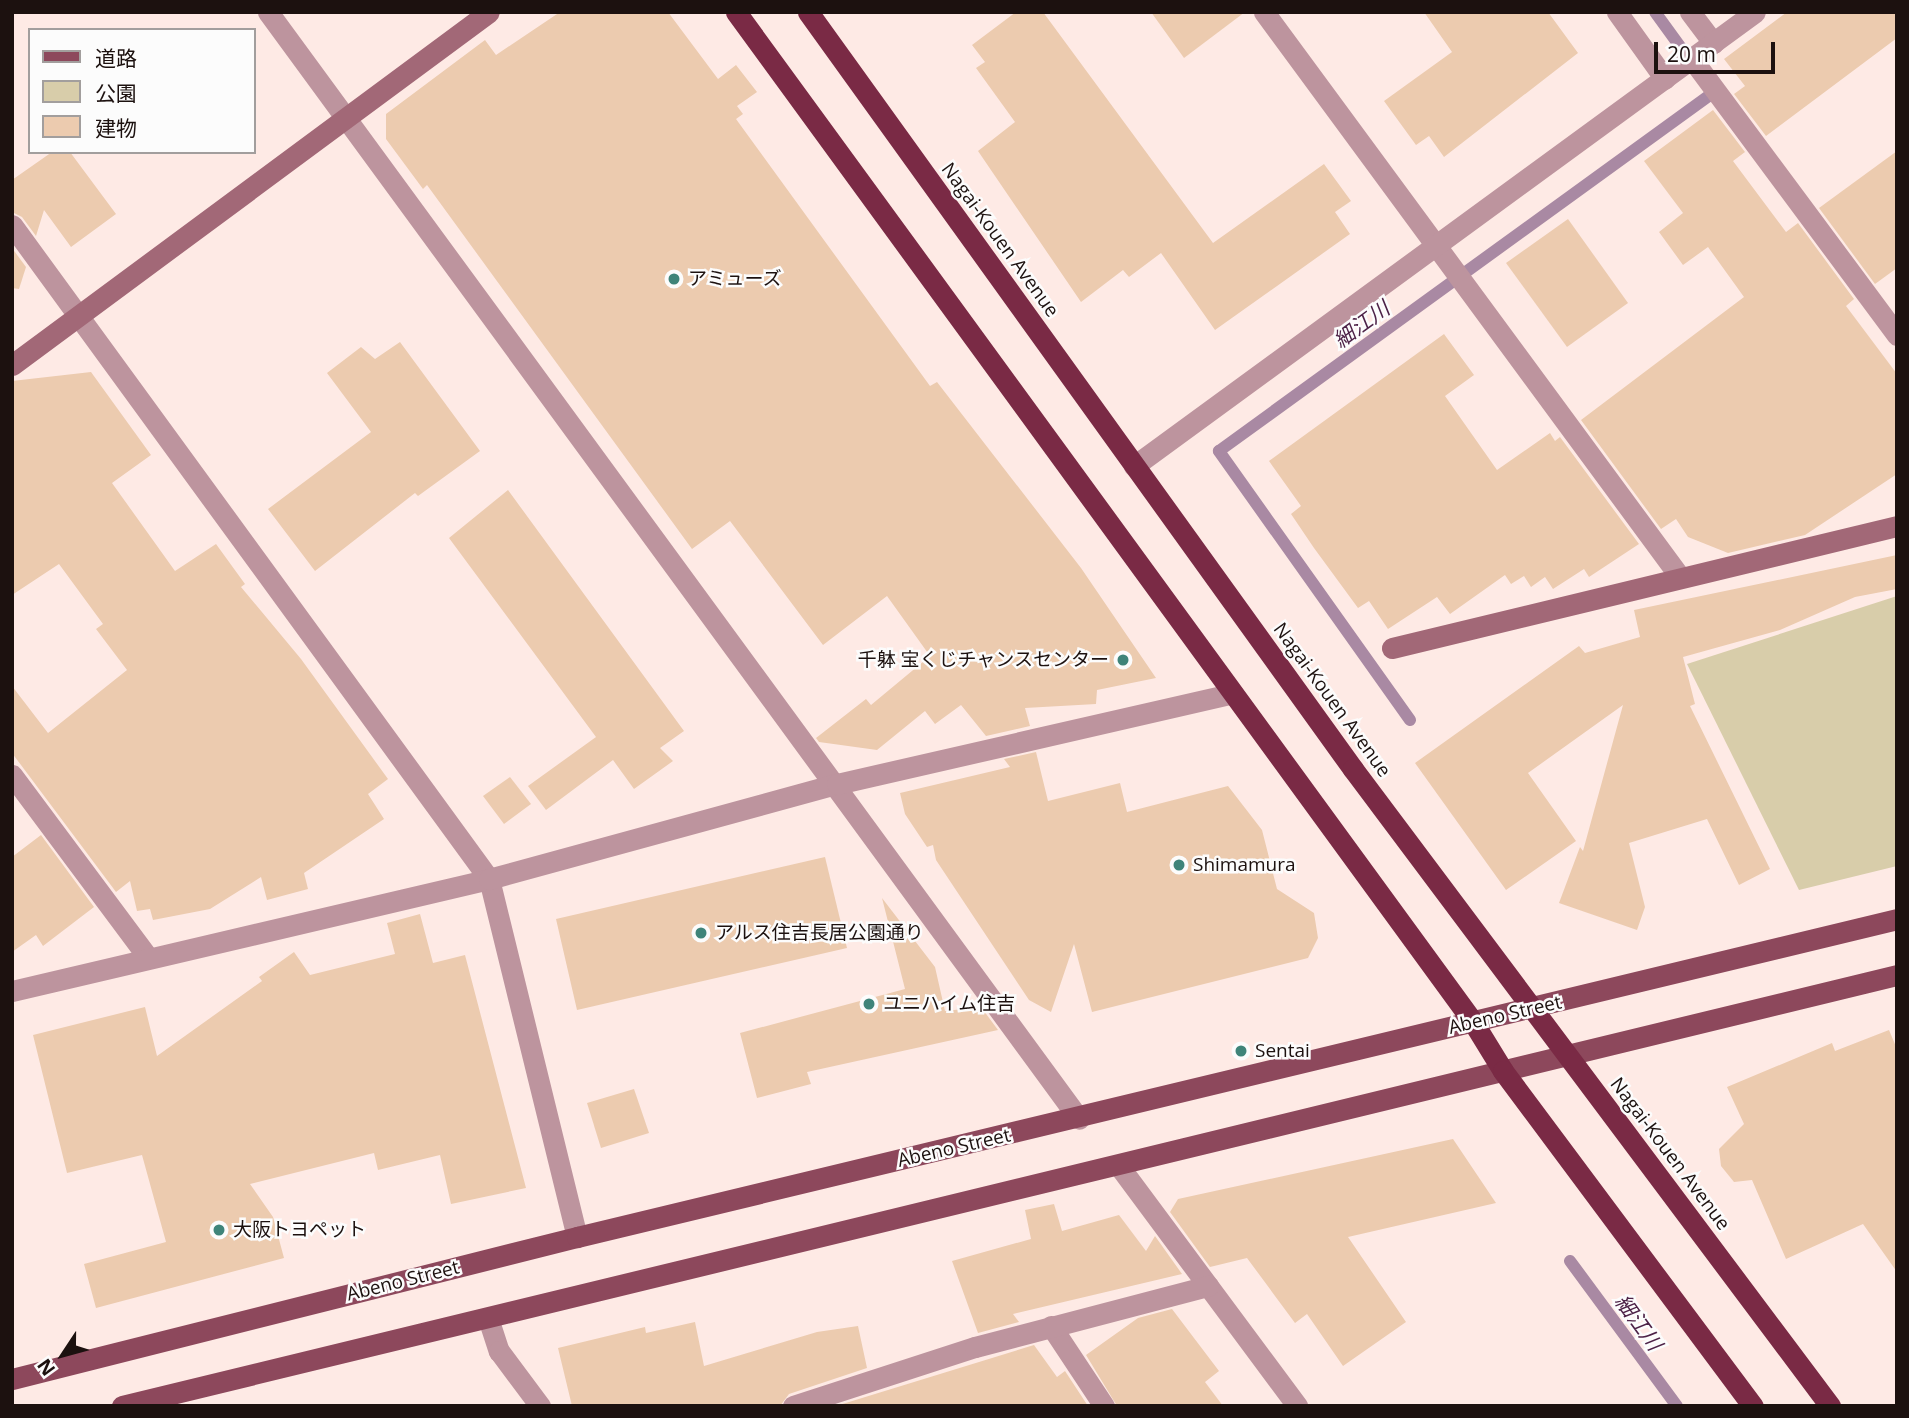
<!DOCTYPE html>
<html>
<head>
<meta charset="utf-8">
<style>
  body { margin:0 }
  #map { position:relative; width:1909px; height:1418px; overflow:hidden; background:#feeae5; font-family:"Open Sans","Noto Sans JP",sans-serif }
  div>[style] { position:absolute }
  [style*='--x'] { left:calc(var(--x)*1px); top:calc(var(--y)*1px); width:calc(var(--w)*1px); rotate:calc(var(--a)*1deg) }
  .green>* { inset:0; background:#d8cdaa }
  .stream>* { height:12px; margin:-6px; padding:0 6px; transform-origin:6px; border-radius:6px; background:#a989a3 }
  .building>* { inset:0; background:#eccbaf }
  .lane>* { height:21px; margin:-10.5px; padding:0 10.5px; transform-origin:10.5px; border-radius:10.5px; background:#bd949e }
  .street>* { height:21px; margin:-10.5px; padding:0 10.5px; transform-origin:10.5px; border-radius:10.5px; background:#bd949e }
  .secondary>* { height:21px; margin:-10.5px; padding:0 10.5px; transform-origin:10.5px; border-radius:10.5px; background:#a26877 }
  .primary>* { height:21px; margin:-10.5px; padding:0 10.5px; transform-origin:10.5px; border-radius:10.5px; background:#8d485c }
  .highway>* { height:21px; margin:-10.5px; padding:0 10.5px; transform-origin:10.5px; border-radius:10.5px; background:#7a2a45 }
  .dots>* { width:19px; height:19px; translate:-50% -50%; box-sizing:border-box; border:4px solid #fcfcfc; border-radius:50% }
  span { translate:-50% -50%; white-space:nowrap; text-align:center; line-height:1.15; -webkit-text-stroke:5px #fcfcfc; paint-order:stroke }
  .street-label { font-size:19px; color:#1c110f }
  .poi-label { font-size:19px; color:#1c110f }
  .left { translate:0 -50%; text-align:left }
  .right { translate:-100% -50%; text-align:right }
  .water-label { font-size:21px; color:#4d2247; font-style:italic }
  .frame { position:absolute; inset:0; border:14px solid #1c110f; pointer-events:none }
  .legend { position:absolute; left:28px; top:28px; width:228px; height:126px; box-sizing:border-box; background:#fcfcfc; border:2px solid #a29e9d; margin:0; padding:9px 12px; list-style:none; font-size:21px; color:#1c110f }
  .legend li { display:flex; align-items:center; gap:14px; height:35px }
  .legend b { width:35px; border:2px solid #a29e9d }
  .north { position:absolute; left:28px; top:1320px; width:70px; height:70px; -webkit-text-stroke:5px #fcfcfc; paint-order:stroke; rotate:234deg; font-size:19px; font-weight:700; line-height:28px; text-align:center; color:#1c110f }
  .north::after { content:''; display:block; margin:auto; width:24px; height:32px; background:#1c110f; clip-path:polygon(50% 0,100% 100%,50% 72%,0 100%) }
  .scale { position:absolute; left:1654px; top:42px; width:121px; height:32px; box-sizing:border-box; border:4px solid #1c110f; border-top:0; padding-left:9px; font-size:21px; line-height:24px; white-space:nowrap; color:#1c110f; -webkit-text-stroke:5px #fcfcfc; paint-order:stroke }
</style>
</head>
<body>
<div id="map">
  <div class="green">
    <i style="clip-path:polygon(1897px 596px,1897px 866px,1799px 890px,1687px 664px)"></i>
  </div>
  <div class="stream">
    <i style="--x:1655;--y:12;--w:63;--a:54"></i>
    <i style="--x:1410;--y:720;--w:330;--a:-125.4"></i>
    <i style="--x:1219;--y:451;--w:611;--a:-35.95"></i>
    <i style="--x:1714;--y:92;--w:8;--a:-130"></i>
    <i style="--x:1570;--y:1261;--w:180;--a:53.6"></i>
  </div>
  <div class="building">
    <i style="clip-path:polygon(560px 12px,668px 12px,718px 79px,736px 65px,757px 92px,737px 106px,743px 114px,736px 119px,930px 386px,937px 382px,1081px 568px,1156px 678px,1097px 690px,1096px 704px,1025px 708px,1030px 726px,986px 736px,961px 705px,935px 724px,925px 711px,877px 750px,819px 742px,816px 738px,866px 699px,871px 705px,930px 656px,887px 596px,823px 645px,730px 521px,692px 549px,427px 185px,423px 189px,386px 139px,386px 114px,485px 40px,496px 55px)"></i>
    <i style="clip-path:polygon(1016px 12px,1043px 12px,1213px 243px,1324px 164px,1351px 201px,1335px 212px,1350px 234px,1215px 330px,1161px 253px,1129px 277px,1123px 270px,1081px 302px,978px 151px,1015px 122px,976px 68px,985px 62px,972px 45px)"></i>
    <i style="clip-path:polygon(1151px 12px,1245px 12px,1184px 58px)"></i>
    <i style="clip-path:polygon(1424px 12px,1548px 12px,1578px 53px,1444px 157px,1429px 136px,1416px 145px,1384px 101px,1452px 52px)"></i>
    <i style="clip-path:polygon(1787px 12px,1897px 12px,1897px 38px,1766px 136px,1734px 94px,1745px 86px,1724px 59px)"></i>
    <i style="clip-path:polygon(1713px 110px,1745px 152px,1733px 161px,1786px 232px,1798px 223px,1854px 299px,1846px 306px,1897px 374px,1897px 474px,1805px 535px,1728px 553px,1688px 537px,1676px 519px,1661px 529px,1581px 420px,1744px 297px,1708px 247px,1683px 265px,1659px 232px,1683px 213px,1644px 161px)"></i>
    <i style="clip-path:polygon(1897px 151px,1897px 268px,1875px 284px,1819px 208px)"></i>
    <i style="clip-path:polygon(52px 152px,70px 152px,116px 214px,71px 247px,44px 210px,36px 236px,22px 217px,12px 212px,12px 180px)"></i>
    <i style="clip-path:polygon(1568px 219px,1628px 303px,1567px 347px,1506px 263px)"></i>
    <i style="clip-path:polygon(12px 248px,26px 267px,19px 289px,12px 288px)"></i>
    <i style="clip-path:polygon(1444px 334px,1474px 375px,1445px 396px,1497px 470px,1550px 433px,1555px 441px,1560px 437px,1639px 544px,1589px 577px,1584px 569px,1553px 589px,1545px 577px,1531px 587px,1524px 576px,1511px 584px,1505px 575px,1450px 614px,1437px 597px,1388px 629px,1369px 601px,1358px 608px,1314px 548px,1291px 514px,1301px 506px,1269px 461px)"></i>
    <i style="clip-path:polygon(400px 342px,480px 451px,418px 496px,415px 493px,315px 571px,268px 509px,371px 432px,327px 373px,361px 347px,375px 359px)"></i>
    <i style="clip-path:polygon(91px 372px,151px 455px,112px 483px,175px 571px,216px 544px,245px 584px,241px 587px,301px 659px,388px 779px,368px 794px,384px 819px,304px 873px,308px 889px,267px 900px,261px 877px,210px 909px,153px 920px,150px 909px,137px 911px,130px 881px,116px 892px,12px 753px,12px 686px,48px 733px,127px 670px,96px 629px,103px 624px,59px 564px,12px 595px,12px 381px)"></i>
    <i style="clip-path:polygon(508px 490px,684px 731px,660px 748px,673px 761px,634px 789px,613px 760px,546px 810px,528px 786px,596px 737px,449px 538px)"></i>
    <i style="clip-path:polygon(1897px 555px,1897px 589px,1855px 597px,1780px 630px,1683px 657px,1695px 704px,1690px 706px,1770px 869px,1739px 885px,1707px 819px,1629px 843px,1645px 907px,1637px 930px,1559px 903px,1580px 847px,1583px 851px,1623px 705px,1528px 773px,1576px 841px,1506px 890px,1415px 763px,1579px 646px,1585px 653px,1640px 637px,1634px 610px)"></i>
    <i style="clip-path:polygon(1036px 752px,1048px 801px,1120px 783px,1127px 812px,1228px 786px,1262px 830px,1277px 889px,1314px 913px,1318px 938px,1308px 958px,1092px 1012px,1074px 944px,1051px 1012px,1029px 1000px,936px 860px,933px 845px,927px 847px,905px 814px,900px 793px,1010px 767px,1004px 759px)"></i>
    <i style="clip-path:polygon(510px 777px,531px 804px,504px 824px,483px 796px)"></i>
    <i style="clip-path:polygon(41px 835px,94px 907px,43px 946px,36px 935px,12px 952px,12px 857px)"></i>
    <i style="clip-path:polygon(825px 857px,847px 948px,577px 1010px,556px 919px)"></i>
    <i style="clip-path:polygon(882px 898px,935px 967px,945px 1011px,981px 1007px,998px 1030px,807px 1072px,811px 1084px,757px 1098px,740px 1033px,905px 989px)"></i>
    <i style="clip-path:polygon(420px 914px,433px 963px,465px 955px,526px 1188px,451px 1204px,440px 1155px,378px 1170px,374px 1153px,250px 1184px,273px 1217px,284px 1258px,96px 1308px,84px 1264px,166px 1242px,142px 1155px,67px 1173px,33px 1035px,145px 1007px,157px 1056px,262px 981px,259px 977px,294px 952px,310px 975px,395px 954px,387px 923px)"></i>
    <i style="clip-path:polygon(1889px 1030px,1897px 1049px,1897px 1272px,1863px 1224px,1786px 1259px,1752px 1180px,1734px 1182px,1721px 1166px,1719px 1149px,1744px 1124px,1727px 1087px,1832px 1043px,1835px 1051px)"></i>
    <i style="clip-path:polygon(634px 1089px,649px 1133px,601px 1148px,587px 1103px)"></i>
    <i style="clip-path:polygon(1453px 1139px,1496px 1203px,1348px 1237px,1406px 1322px,1343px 1366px,1307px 1314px,1295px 1323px,1247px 1258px,1210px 1267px,1170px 1212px,1178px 1199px)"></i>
    <i style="clip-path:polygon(1054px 1204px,1062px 1231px,1119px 1215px,1146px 1251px,1155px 1236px,1182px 1274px,1013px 1314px,1019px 1322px,978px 1333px,952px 1261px,1031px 1239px,1025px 1210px)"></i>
    <i style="clip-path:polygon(1172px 1309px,1219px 1371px,1205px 1382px,1223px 1406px,1117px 1406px,1086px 1355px,1138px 1318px)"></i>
    <i style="clip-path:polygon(695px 1322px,704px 1366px,817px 1332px,858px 1326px,867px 1368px,789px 1394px,780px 1406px,572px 1406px,558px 1348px,645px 1327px,646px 1333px)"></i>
    <i style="clip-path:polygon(1034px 1345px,1057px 1377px,1065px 1371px,1088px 1406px,836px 1406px)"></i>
  </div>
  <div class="lane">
    <i style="--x:793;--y:1406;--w:191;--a:-18"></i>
  </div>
  <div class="street">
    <i style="--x:268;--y:12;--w:1372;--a:53.77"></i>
    <i style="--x:1264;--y:12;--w:702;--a:53.64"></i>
    <i style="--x:1617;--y:12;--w:82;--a:54.4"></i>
    <i style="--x:1690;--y:12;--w:39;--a:53"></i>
    <i style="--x:1692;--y:59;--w:344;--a:53.4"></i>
    <i style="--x:12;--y:225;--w:809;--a:53.89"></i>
    <i style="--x:489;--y:879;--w:369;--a:76.2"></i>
    <i style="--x:1134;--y:466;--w:769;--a:-36.17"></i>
    <i style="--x:12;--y:775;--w:226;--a:53.3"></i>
    <i style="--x:12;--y:991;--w:490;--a:-13.2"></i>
    <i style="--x:489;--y:879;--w:361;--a:-15.3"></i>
    <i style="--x:837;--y:784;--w:406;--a:-12.9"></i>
    <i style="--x:1119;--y:1166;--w:299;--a:53.4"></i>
    <i style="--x:488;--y:1318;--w:35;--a:72"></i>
    <i style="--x:499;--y:1351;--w:69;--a:53.3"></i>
    <i style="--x:1051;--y:1326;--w:96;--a:56.5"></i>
    <i style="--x:975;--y:1347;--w:241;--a:-14.7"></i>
  </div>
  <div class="secondary">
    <i style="--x:12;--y:365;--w:593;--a:-36.5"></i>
    <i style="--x:1392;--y:648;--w:520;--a:-13.58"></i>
  </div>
  <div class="primary">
    <i style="--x:12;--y:1379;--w:583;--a:-14.11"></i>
    <i style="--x:577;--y:1237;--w:1358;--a:-13.54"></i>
    <i style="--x:122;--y:1406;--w:1827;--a:-13.65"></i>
  </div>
  <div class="highway">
    <i style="--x:736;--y:12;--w:1250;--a:53.88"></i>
    <i style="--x:1473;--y:1022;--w:57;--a:58.5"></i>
    <i style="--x:1503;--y:1071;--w:418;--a:53.3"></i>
    <i style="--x:808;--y:12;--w:933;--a:54.25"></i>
    <i style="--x:1353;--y:769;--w:796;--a:53.17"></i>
  </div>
  <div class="dots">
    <i style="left:674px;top:279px;background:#3f8479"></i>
    <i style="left:1123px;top:660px;background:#3f8479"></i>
    <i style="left:1179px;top:865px;background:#3f8479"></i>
    <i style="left:701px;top:933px;background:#3f8479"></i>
    <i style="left:869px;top:1004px;background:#3f8479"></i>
    <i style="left:1241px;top:1051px;background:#3f8479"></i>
    <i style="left:219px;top:1230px;background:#3f8479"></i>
  </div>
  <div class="street-label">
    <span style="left:1000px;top:240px;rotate:54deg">Nagai-Kouen Avenue</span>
    <span style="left:1332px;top:700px;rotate:54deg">Nagai-Kouen Avenue</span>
    <span style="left:1505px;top:1015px;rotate:-13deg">Abeno Street</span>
    <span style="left:954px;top:1148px;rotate:-13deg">Abeno Street</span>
    <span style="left:1670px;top:1154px;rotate:53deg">Nagai-Kouen Avenue</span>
    <span style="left:403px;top:1281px;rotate:-14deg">Abeno Street</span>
  </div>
  <div class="poi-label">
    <span class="left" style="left:688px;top:279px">アミューズ</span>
    <span class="right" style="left:1109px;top:660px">千躰 宝くじチャンスセンター</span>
    <span class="left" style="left:1193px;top:865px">Shimamura</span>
    <span class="left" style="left:715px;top:933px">アルス住吉長居公園通り</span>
    <span class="left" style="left:883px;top:1004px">ユニハイム住吉</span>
    <span class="left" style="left:1255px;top:1051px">Sentai</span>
    <span class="left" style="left:233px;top:1230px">大阪トヨペット</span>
  </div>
  <div class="water-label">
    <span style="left:1361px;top:324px;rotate:-36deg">細江川</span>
    <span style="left:1639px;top:1322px;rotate:54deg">細江川</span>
  </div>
  <div class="frame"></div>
  <ul class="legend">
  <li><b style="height:9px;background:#8d485c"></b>道路</li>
  <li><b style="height:19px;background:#d8cdaa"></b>公園</li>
  <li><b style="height:19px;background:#eccbaf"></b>建物</li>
  </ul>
  <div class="north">N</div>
  <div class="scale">20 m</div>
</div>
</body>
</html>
